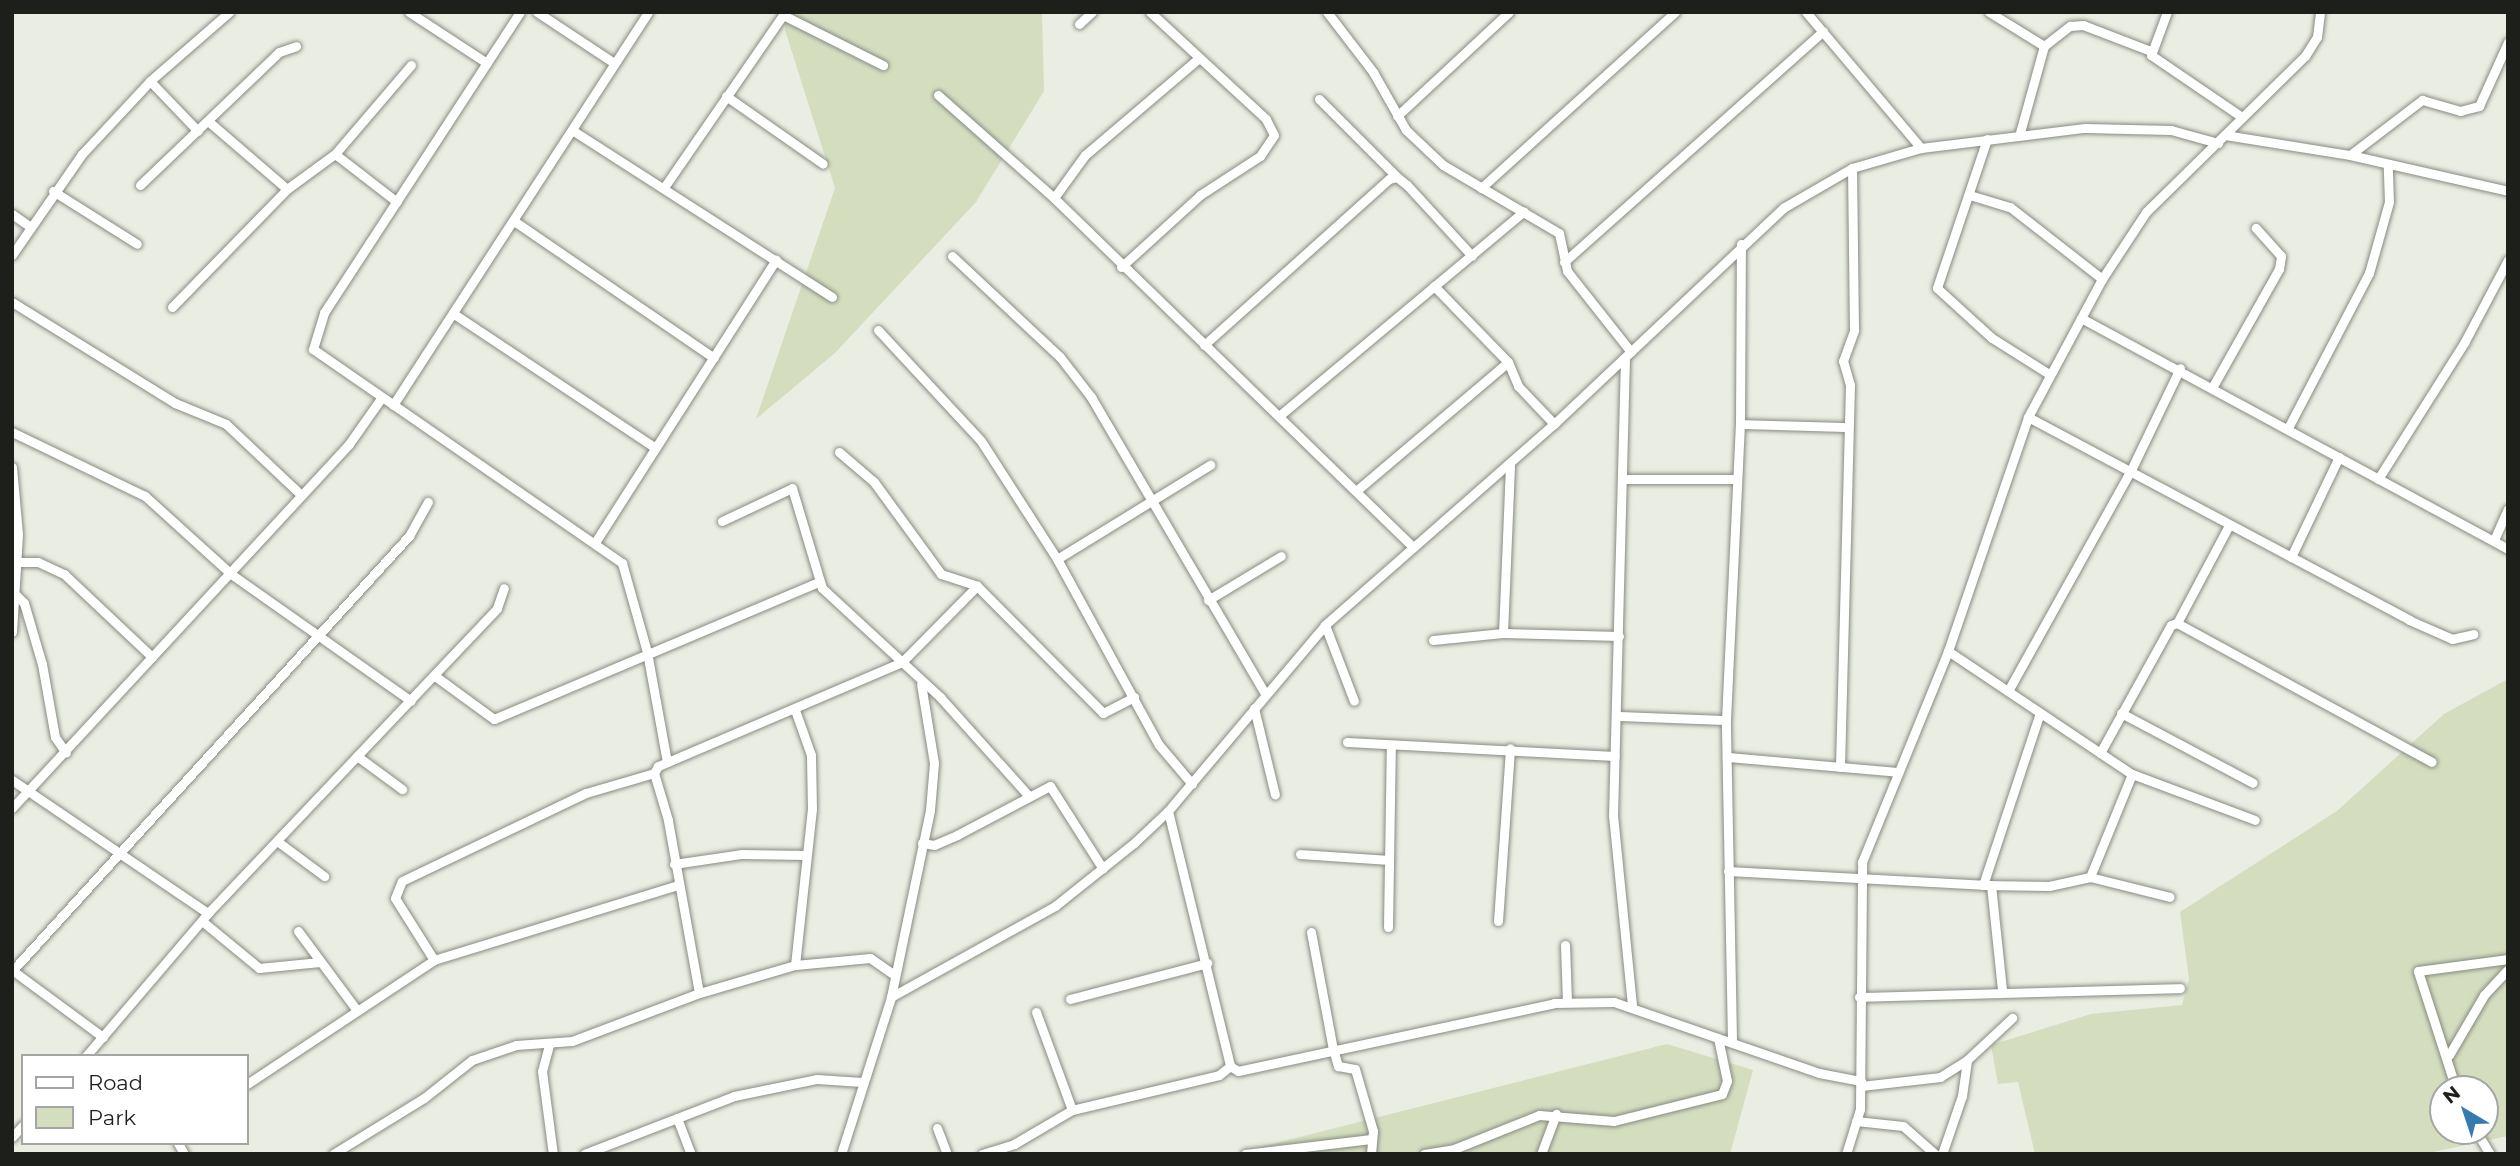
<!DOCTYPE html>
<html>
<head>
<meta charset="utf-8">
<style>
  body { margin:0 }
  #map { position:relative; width:2520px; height:1166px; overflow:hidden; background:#e9ede2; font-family:Montserrat,sans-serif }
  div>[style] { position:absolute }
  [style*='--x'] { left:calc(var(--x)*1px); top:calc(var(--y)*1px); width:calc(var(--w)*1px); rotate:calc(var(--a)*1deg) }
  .green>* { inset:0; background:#d4debf }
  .roads { filter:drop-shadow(0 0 2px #878b81) drop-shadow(0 0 2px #878b81) }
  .minor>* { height:9px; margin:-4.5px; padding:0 4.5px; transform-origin:4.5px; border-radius:4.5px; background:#fff }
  span { translate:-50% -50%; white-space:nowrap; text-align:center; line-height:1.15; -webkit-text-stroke:7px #fff; paint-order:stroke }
  .frame { position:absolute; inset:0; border:14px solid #1d1f1b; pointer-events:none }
  .legend { position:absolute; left:21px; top:1054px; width:228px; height:91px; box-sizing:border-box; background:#fff; border:2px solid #a5a5a4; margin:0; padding:9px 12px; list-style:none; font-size:21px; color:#1d1f1b }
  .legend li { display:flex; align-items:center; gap:14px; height:35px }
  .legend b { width:35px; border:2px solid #a5a5a4 }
  .north { position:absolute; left:2429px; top:1075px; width:70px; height:70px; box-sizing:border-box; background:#fff; border:2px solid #a5a5a4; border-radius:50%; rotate:321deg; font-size:19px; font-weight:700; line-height:28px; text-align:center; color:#1d1f1b }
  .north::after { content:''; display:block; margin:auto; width:24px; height:32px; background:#367bb0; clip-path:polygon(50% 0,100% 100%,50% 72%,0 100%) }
</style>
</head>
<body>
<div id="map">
  <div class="green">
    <i style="clip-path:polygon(785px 12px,1042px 12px,1044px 91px,976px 202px,835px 353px,756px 419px,835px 188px,785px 30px)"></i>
    <i style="clip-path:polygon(evenodd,2508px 679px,2508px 1136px,2424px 1154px,2035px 1154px,2018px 1082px,1998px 1084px,1991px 1045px,2091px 1014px,2182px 1005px,2189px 979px,2180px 912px,2337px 811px,2444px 714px,2508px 679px,2443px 1089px,2485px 1089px,2485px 1131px,2443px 1131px,2443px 1089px)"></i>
    <i style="clip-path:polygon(1667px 1044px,1753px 1070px,1730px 1154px,1232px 1154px)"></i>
  </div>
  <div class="roads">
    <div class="minor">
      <i style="--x:409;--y:12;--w:93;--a:33.2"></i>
      <i style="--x:520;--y:12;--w:359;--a:123.1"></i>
      <i style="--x:324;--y:313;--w:38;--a:107"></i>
      <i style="--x:313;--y:349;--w:376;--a:34.7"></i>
      <i style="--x:622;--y:563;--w:92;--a:74.3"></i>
      <i style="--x:647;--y:652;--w:112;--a:79.7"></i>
      <i style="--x:537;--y:12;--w:92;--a:33.5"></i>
      <i style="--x:1327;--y:12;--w:76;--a:52.5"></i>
      <i style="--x:1373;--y:72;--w:67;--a:60.4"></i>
      <i style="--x:1406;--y:130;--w:51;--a:43.4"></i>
      <i style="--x:1443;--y:165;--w:134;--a:30.4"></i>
      <i style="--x:1559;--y:233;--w:39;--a:78"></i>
      <i style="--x:1567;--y:271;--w:103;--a:51.7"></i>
      <i style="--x:1806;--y:12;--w:178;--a:49.8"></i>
      <i style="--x:1989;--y:12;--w:65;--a:31.7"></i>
      <i style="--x:2044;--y:46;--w:93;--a:105.5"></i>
      <i style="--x:2167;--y:12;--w:46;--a:110.4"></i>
      <i style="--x:2151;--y:55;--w:110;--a:34.3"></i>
      <i style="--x:1079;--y:24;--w:18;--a:-43"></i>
      <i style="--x:2044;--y:46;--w:33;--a:-38"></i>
      <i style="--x:2070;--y:26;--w:13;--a:-4"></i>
      <i style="--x:2083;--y:25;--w:70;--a:21"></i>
      <i style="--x:1199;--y:58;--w:150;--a:139.6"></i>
      <i style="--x:1085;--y:155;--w:53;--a:125.8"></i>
      <i style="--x:1054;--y:198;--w:501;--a:44.19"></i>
      <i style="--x:150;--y:81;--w:69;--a:46.2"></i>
      <i style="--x:938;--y:95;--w:155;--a:41.6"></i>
      <i style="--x:726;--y:96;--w:118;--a:35"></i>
      <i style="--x:1319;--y:99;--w:110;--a:45"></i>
      <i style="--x:1397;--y:116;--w:153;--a:-42.9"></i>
      <i style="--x:208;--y:121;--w:104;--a:40.7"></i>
      <i style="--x:572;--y:130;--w:309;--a:32.7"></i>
      <i style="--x:2225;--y:135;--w:127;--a:9.1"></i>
      <i style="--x:2350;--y:155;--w:162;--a:12.8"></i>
      <i style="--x:1987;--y:139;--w:157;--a:108.6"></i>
      <i style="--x:1937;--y:288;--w:74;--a:42.3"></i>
      <i style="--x:1992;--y:338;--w:67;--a:32.3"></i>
      <i style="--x:335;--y:154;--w:78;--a:37.7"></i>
      <i style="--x:2350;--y:155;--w:91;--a:-37.4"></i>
      <i style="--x:2422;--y:100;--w:40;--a:16"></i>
      <i style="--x:2460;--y:111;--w:20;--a:-15"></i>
      <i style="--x:2479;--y:106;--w:70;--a:-65.6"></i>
      <i style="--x:140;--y:185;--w:192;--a:-43.7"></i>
      <i style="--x:279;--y:52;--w:18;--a:-19"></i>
      <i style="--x:665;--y:186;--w:208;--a:-55.4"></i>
      <i style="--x:783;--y:15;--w:112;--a:26.6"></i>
      <i style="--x:1481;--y:188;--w:262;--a:-42.2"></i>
      <i style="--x:53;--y:191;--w:99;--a:32.2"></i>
      <i style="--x:1973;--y:196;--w:39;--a:17"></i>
      <i style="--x:2010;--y:207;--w:117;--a:38"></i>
      <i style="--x:12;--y:214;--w:21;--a:35"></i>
      <i style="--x:514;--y:221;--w:242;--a:34.4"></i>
      <i style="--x:12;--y:255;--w:123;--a:-55.3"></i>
      <i style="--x:82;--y:154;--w:100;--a:-47"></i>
      <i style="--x:150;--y:81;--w:105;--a:-41.1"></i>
      <i style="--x:952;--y:256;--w:148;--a:43.1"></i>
      <i style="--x:1060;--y:357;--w:51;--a:52.2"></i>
      <i style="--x:1091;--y:397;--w:344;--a:59.6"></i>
      <i style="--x:1564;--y:262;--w:347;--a:-41.7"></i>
      <i style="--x:1121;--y:267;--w:107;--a:-42.3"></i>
      <i style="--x:1200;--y:195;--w:72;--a:-33"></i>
      <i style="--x:1260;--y:156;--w:25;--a:-56"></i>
      <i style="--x:1274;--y:135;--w:18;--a:-117"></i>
      <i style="--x:1266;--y:119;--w:158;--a:-137.3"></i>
      <i style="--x:1434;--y:286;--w:106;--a:45.8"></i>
      <i style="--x:1508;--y:362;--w:26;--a:67"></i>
      <i style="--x:1518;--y:386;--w:52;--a:46.5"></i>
      <i style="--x:12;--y:302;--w:192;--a:31.8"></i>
      <i style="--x:175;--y:403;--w:55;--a:22.4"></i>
      <i style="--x:226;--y:424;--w:102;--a:43.4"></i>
      <i style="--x:172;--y:307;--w:165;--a:-45.7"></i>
      <i style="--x:287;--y:189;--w:59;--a:-36.1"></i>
      <i style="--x:335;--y:154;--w:117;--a:-49.5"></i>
      <i style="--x:454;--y:314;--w:242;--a:33.6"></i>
      <i style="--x:2081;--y:318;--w:485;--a:28.4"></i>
      <i style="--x:878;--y:330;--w:151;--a:47.1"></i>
      <i style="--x:981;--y:441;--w:140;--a:57.2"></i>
      <i style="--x:1057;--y:559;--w:212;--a:61.3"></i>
      <i style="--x:1159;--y:745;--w:51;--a:49.8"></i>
      <i style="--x:1204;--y:345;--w:249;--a:-41.9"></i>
      <i style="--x:1389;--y:179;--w:8;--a:-14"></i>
      <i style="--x:1397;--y:177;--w:13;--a:39"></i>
      <i style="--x:1407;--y:185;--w:96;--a:47.5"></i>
      <i style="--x:1625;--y:358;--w:457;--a:91.5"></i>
      <i style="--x:1613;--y:815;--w:190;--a:84.3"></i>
      <i style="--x:2213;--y:386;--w:134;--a:-60.6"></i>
      <i style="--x:2279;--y:269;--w:13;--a:-81"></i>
      <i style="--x:2281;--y:256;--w:38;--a:-132"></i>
      <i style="--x:393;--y:405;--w:468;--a:-57"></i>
      <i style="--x:1279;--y:416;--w:319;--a:-39.9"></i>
      <i style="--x:2028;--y:417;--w:432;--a:28"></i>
      <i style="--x:2409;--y:620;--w:47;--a:23.8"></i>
      <i style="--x:2452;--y:639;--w:22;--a:-13"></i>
      <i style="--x:1740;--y:424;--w:108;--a:1.6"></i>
      <i style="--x:2288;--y:428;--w:175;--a:-62.4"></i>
      <i style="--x:2369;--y:273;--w:74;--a:-74.3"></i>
      <i style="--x:2389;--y:202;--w:38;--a:-92"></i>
      <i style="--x:12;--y:432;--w:148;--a:25.7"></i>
      <i style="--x:145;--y:496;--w:116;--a:42.2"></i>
      <i style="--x:231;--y:574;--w:220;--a:35.2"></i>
      <i style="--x:839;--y:452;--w:46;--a:40.6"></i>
      <i style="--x:874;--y:482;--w:114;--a:53.9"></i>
      <i style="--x:941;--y:574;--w:38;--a:18"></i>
      <i style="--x:977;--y:586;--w:179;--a:45.2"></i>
      <i style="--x:1103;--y:713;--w:35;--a:-27"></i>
      <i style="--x:12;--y:467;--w:67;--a:84.9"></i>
      <i style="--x:18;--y:534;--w:98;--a:93.5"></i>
      <i style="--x:1624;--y:479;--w:112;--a:0"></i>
      <i style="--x:2378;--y:479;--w:161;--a:-57.7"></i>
      <i style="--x:2464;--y:343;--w:94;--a:-62.1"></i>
      <i style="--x:1356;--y:491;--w:199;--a:-40.3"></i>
      <i style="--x:722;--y:521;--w:77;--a:-25.2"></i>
      <i style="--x:792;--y:488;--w:104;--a:73.3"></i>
      <i style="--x:822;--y:588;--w:161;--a:42.7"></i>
      <i style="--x:940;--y:697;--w:130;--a:48.1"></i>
      <i style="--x:2494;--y:540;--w:34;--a:-66"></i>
      <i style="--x:596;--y:541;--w:334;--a:-57.4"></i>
      <i style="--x:2291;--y:557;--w:111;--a:-64.4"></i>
      <i style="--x:1057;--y:559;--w:180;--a:-31.6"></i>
      <i style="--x:17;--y:562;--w:21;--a:0"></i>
      <i style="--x:38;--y:562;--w:29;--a:25"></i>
      <i style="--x:64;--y:574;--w:121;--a:43.3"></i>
      <i style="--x:16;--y:595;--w:11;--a:45"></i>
      <i style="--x:24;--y:603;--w:64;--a:73.6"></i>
      <i style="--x:42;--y:664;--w:74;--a:79.9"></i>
      <i style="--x:55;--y:737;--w:19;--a:55"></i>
      <i style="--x:1208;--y:600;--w:85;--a:-31.1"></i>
      <i style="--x:2177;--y:623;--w:111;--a:-62"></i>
      <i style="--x:1325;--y:625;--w:81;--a:69.1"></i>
      <i style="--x:1503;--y:633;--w:170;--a:-87.6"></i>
      <i style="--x:1433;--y:640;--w:70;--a:-5.7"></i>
      <i style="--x:1503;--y:633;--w:116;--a:1.5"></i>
      <i style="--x:1948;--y:651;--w:221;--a:33.8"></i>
      <i style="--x:2132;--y:774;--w:131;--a:20.5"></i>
      <i style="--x:435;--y:676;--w:73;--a:36.1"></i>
      <i style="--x:494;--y:719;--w:352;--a:-22.9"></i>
      <i style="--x:2008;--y:691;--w:253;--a:-60.9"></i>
      <i style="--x:2131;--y:470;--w:113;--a:-64.3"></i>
      <i style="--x:1254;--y:708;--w:89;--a:76.4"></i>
      <i style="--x:2121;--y:713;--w:149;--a:27.9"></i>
      <i style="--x:1617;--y:716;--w:109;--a:2.1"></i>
      <i style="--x:1347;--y:742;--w:268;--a:3"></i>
      <i style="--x:2100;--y:753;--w:146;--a:-61"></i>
      <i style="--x:2171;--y:625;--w:6;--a:-18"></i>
      <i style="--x:2177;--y:623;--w:290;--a:28.6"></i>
      <i style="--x:357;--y:756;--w:56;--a:36.3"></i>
      <i style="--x:1727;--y:757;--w:172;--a:5"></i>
      <i style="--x:1840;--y:767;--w:382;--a:-88.5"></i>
      <i style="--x:1850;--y:385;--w:25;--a:-106"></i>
      <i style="--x:1843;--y:361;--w:33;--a:-70"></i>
      <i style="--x:1854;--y:330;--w:162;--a:-90.7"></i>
      <i style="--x:12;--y:780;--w:237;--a:34.2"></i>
      <i style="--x:12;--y:808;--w:496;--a:-47.2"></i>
      <i style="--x:349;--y:444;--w:57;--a:-54.9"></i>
      <i style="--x:1168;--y:811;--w:262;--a:76.3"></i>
      <i style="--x:1230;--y:1066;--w:9;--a:32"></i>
      <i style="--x:1238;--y:1071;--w:323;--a:-12.1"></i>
      <i style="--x:1554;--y:1003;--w:60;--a:-1"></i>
      <i style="--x:1614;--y:1002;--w:217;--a:19.1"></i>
      <i style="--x:1819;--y:1073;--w:43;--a:10.8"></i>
      <i style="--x:277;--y:841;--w:59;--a:36.7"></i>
      <i style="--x:922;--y:843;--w:12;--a:9"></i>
      <i style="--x:934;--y:845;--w:25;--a:-23"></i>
      <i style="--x:957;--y:835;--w:105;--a:-27.8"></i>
      <i style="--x:1050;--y:786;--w:98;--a:57.4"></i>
      <i style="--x:1300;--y:854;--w:89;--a:3.9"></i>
      <i style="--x:674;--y:864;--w:69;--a:-8.4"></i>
      <i style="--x:742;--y:854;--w:64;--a:0.9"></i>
      <i style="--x:1728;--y:871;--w:255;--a:3.1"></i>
      <i style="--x:1983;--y:885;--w:66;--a:0.9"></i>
      <i style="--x:2049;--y:886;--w:42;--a:-12.4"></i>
      <i style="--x:2090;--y:877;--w:82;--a:14"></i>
      <i style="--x:2090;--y:877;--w:111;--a:-67.8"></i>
      <i style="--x:1983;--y:885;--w:181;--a:-71.7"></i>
      <i style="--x:1991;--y:885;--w:106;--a:84"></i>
      <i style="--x:202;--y:921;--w:74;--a:39.5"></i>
      <i style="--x:259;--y:968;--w:61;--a:-5.6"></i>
      <i style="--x:1498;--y:921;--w:173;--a:-86"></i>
      <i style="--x:1388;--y:927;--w:182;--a:-89.1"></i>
      <i style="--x:298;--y:931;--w:97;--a:53.4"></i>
      <i style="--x:1311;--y:932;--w:119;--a:79.4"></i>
      <i style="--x:1333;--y:1049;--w:18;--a:74"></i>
      <i style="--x:1338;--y:1066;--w:17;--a:10"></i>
      <i style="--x:1355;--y:1069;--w:65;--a:73.8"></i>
      <i style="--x:1373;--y:1131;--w:23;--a:95"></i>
      <i style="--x:1565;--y:945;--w:57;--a:88"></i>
      <i style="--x:434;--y:960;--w:73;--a:-122.2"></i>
      <i style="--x:395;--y:898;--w:18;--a:-68"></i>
      <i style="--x:402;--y:881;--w:204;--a:-25.6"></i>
      <i style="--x:586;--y:793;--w:71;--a:-16.4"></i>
      <i style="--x:795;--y:965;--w:157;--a:-83.8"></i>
      <i style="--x:812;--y:809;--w:54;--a:-91.1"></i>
      <i style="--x:811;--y:755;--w:48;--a:-109.6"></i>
      <i style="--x:12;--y:970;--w:113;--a:36.4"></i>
      <i style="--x:12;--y:971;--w:589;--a:-47.62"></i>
      <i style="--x:409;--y:536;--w:39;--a:-61"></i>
      <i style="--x:893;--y:974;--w:28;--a:-145"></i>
      <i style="--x:870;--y:958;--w:75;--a:174.7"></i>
      <i style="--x:795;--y:965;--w:100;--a:163.7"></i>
      <i style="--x:699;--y:993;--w:176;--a:-100.2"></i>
      <i style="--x:668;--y:820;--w:49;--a:-106.6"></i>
      <i style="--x:654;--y:773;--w:8;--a:-60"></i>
      <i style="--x:658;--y:766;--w:265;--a:-23.1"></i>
      <i style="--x:902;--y:662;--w:107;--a:-45.4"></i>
      <i style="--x:891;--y:997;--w:191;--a:-78.2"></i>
      <i style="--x:930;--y:810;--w:47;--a:-85.1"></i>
      <i style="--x:934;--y:763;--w:80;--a:-99.3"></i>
      <i style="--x:1859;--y:997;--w:321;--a:-1.6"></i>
      <i style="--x:1070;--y:999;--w:142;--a:-14.7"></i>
      <i style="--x:1036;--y:1012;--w:104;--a:69.8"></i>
      <i style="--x:1732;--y:1040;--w:320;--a:-91.1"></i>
      <i style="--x:1726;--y:720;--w:296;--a:-87.3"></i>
      <i style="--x:1740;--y:424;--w:180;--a:-89.7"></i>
      <i style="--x:549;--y:1045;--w:27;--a:105"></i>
      <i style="--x:542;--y:1071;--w:84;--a:82.5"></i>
      <i style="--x:2449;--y:1055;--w:69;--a:-59.7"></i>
      <i style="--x:2484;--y:995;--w:35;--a:-47"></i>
      <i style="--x:86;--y:1056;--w:188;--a:-49.5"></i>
      <i style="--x:208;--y:913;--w:420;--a:-46.5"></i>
      <i style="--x:497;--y:608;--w:21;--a:-71"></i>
      <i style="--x:247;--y:1084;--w:224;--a:-33.5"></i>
      <i style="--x:434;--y:960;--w:255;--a:-17.1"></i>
      <i style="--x:1861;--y:1086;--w:80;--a:-6.5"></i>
      <i style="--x:1940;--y:1077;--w:32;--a:-32"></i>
      <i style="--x:1967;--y:1060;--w:62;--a:-43"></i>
      <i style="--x:2456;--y:1089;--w:124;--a:-107.9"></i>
      <i style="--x:2418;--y:971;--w:91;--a:-7.6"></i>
      <i style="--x:677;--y:1118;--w:39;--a:69"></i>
      <i style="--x:1856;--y:1121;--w:47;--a:6.1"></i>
      <i style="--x:1903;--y:1126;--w:43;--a:41.2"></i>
      <i style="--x:937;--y:1128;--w:28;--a:69"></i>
      <i style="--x:2476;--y:1131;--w:27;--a:59"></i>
      <i style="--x:12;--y:1137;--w:16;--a:-47"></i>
      <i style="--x:178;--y:1143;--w:13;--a:61"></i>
      <i style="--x:333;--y:1154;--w:107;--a:-31.6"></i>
      <i style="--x:424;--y:1098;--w:61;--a:-38.4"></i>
      <i style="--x:472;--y:1060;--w:46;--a:-18.8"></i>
      <i style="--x:516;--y:1045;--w:56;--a:-4.1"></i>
      <i style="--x:572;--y:1041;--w:136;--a:-20.7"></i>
      <i style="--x:584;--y:1154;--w:161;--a:-21.1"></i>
      <i style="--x:734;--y:1096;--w:85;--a:-11.6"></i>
      <i style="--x:817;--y:1079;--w:45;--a:3.8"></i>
      <i style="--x:841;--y:1154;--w:165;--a:-72.3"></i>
      <i style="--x:891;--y:997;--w:188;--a:-29"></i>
      <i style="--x:1055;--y:906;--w:101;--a:-38.6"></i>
      <i style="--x:1134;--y:843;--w:47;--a:-43.3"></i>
      <i style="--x:1168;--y:811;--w:243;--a:-49.8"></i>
      <i style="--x:1325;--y:625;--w:305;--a:-41.3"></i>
      <i style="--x:1554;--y:424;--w:315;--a:-43.3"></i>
      <i style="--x:1783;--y:208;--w:80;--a:-30.1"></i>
      <i style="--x:1852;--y:168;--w:72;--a:-16.2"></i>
      <i style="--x:1921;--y:148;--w:165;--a:-7"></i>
      <i style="--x:2085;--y:128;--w:86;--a:1.3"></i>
      <i style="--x:2171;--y:130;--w:49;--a:15.5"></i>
      <i style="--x:982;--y:1154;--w:34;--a:-17"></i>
      <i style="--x:1014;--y:1144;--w:67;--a:-30.4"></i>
      <i style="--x:1072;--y:1110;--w:151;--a:-13.4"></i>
      <i style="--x:1219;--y:1075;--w:14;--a:-39"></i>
      <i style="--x:1245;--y:1154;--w:127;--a:-6.8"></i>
      <i style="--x:1424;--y:1154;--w:30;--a:-9"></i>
      <i style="--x:1454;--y:1149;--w:92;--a:-21.8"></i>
      <i style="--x:1539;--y:1115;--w:75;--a:4.6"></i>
      <i style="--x:1614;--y:1121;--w:111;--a:-14"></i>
      <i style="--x:1722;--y:1094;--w:14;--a:-69"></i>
      <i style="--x:1727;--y:1081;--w:44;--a:-101.8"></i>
      <i style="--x:1541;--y:1154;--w:43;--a:-69.4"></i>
      <i style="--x:1846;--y:1154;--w:47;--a:-72.7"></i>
      <i style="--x:1860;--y:1109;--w:247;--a:-89.5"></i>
      <i style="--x:1862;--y:862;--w:228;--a:-67.8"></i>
      <i style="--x:1948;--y:651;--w:247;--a:-71.1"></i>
      <i style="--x:2028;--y:417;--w:157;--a:-61.8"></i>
      <i style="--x:2102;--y:279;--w:80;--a:-56.7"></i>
      <i style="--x:2146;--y:212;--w:223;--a:-44.5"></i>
      <i style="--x:2305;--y:56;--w:22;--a:-58"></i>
      <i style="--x:2317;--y:37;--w:25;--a:-83"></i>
      <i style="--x:1942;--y:1154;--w:61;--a:-71"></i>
      <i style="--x:1962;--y:1096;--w:36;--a:-82"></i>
    </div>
  </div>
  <div class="frame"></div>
  <ul class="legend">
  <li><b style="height:9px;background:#fff"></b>Road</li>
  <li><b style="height:19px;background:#d4debf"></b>Park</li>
  </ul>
  <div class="north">N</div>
</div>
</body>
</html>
